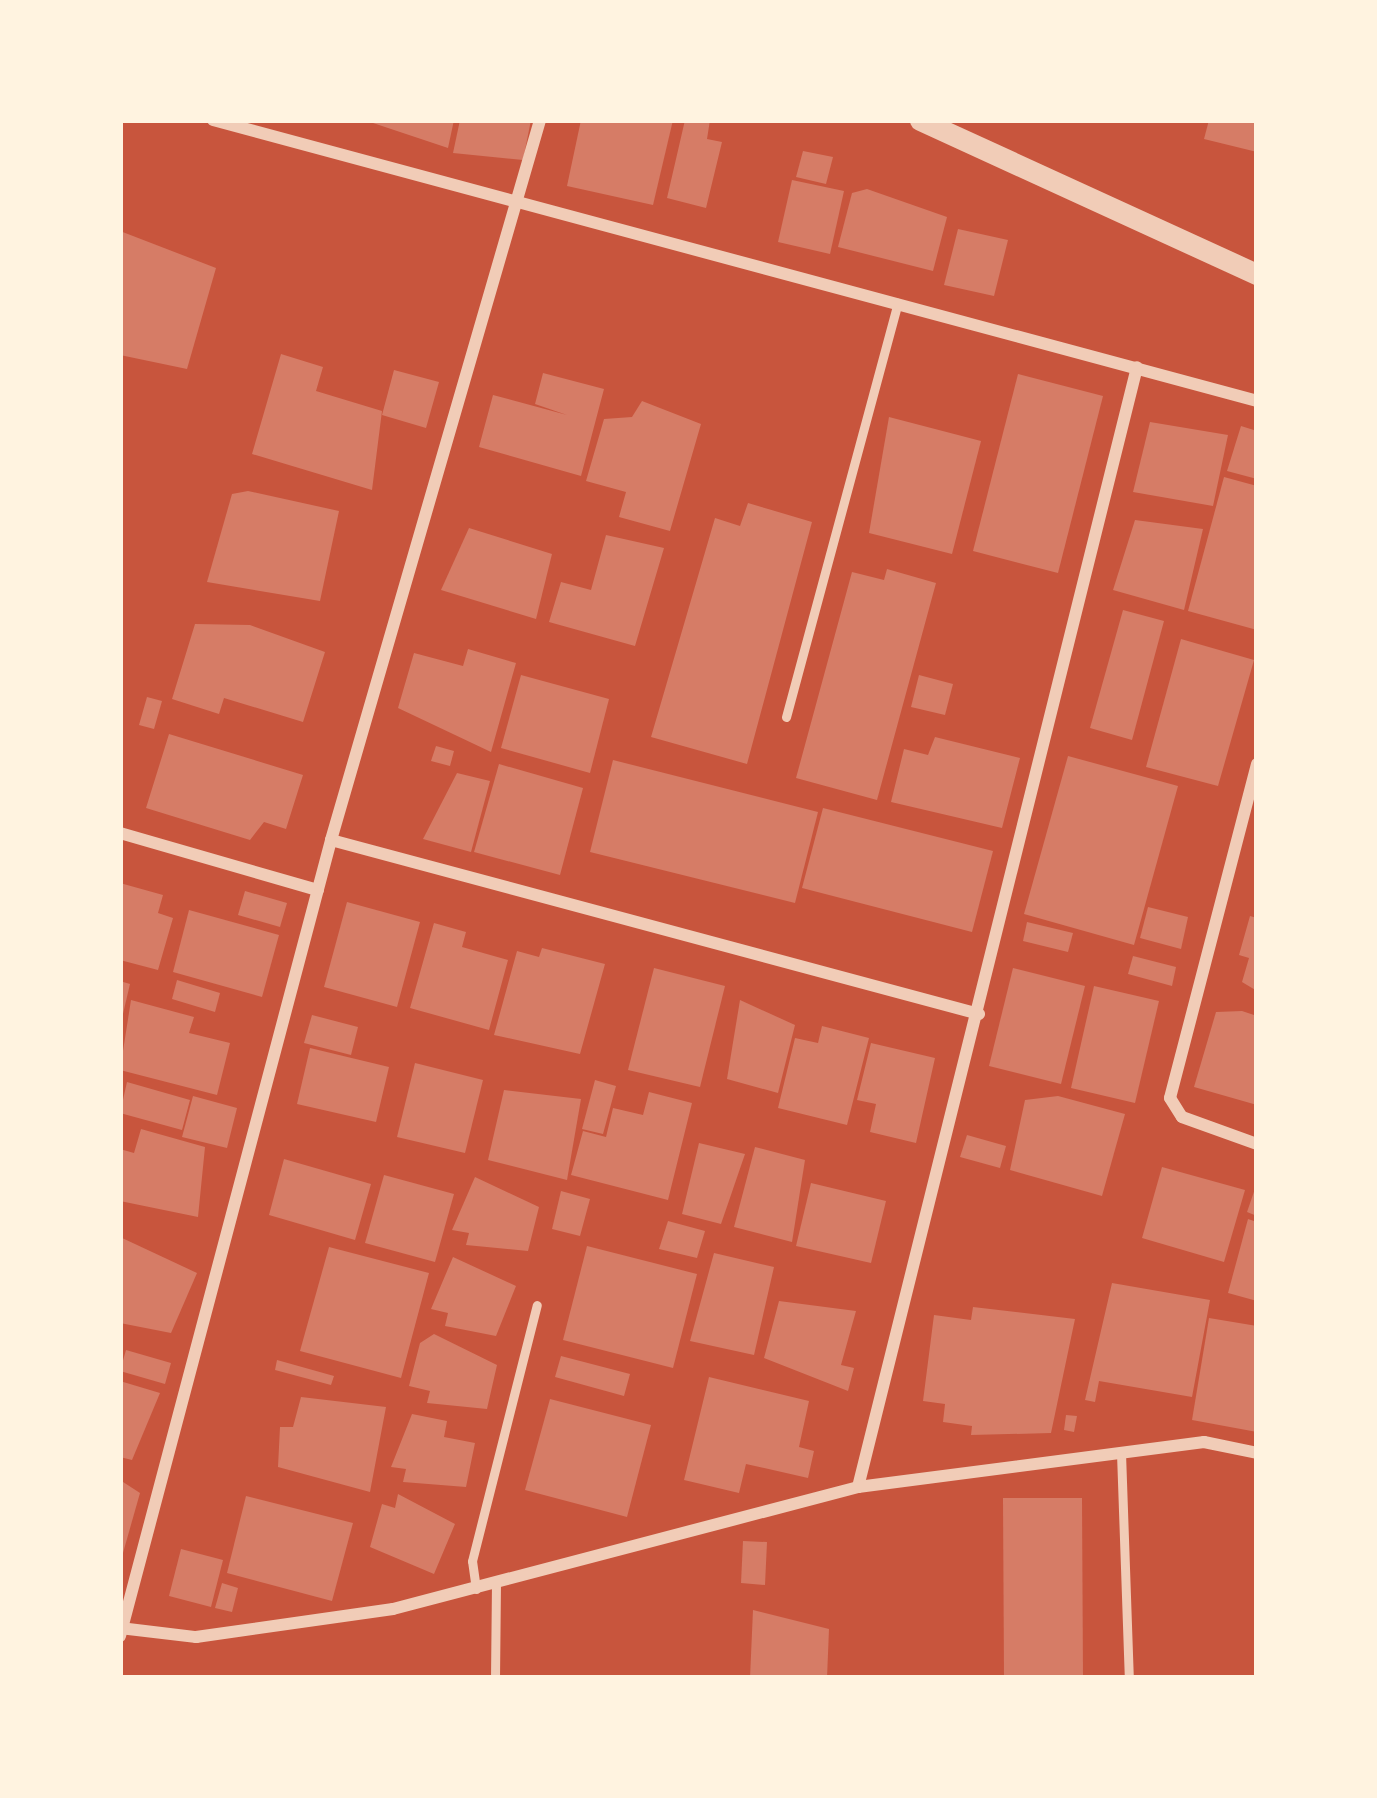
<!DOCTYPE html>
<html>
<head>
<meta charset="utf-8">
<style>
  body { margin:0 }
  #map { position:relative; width:1377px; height:1798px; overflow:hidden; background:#c8553d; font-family:"Noto Sans",sans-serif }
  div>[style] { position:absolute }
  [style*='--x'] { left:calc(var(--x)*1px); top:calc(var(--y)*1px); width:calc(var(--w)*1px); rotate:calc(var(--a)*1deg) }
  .building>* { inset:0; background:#d67c66 }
  .service>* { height:9px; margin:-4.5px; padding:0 4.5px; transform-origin:4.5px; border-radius:4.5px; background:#f1ccb7 }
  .minor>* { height:12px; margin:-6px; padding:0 6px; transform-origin:6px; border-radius:6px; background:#f1ccb7 }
  .tertiary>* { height:21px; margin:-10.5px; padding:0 10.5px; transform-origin:10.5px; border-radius:10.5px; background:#f1ccb7 }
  span { translate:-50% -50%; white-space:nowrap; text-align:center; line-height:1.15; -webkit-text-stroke:9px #fff3e0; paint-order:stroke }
  .frame { position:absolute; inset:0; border:123px solid #fff3e0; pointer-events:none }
</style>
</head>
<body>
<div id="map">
  <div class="building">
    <i style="clip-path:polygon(364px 120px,454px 120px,448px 148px)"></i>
    <i style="clip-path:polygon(460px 120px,531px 120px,523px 160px,453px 153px)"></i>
    <i style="clip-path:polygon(581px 120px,673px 120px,653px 205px,567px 186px)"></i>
    <i style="clip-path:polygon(685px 120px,710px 120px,707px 139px,722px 142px,706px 208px,667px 198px)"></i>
    <i style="clip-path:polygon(1209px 120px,1257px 120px,1257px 152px,1204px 139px)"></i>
    <i style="clip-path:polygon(803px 151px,833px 157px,826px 184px,796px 177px)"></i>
    <i style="clip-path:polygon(792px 180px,844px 191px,830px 254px,778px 242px)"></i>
    <i style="clip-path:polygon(867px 189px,947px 217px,933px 271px,838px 247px,852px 193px)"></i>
    <i style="clip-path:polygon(958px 229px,1008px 240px,994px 296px,944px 285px)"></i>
    <i style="clip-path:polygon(120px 231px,216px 268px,187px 369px,120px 355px)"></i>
    <i style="clip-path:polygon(281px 354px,323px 367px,316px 391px,382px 411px,372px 490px,252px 454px)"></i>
    <i style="clip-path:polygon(394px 370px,439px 382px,426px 428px,382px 415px)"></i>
    <i style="clip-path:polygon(543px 373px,604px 389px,581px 476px,479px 447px,493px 395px,567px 415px,535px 404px)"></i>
    <i style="clip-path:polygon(1018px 374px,1103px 396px,1058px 573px,973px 551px)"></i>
    <i style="clip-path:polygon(642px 401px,701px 424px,670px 531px,619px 517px,626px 492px,586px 481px,604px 419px,632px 417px)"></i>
    <i style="clip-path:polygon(889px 417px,981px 441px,952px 554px,869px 533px)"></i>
    <i style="clip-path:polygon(1150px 422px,1228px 435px,1213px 506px,1133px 492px)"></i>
    <i style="clip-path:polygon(1241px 426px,1257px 431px,1257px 479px,1227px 471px)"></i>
    <i style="clip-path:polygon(1224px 477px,1257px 486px,1257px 630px,1188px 611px)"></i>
    <i style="clip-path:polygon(248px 491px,339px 511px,320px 601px,207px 582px,232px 494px)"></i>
    <i style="clip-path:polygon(748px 503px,812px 522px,747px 764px,651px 737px,715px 518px,740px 526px)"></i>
    <i style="clip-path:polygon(1135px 520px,1203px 529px,1184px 610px,1113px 590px)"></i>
    <i style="clip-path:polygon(469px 528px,552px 554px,536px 619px,441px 590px)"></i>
    <i style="clip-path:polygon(606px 535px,664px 548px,635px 646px,549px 622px,561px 582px,591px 590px)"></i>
    <i style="clip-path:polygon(887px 569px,936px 583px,877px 800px,796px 778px,852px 572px,884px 580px)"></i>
    <i style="clip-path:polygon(1123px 610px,1164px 621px,1132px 740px,1090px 728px)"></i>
    <i style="clip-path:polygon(195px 624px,250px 625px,325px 652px,303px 722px,224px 698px,219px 714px,172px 699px)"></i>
    <i style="clip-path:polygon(1181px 639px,1254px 660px,1218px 786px,1146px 767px)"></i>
    <i style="clip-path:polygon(468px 649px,516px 663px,491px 752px,398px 708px,414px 653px,463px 666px)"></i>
    <i style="clip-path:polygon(521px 675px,609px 699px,590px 773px,501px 748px)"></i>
    <i style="clip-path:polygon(919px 675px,953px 684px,945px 715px,911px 707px)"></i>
    <i style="clip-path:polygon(147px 697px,162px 701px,154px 729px,139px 725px)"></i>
    <i style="clip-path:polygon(169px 734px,303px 775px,286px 829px,264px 822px,250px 840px,146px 808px)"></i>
    <i style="clip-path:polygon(935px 737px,1020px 758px,1002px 828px,891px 802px,904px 749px,928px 755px)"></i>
    <i style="clip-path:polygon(436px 746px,454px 751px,450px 766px,431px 761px)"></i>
    <i style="clip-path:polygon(1068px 756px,1178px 786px,1134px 945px,1024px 914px)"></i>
    <i style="clip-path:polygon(613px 760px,818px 812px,795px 903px,590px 852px)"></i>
    <i style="clip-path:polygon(499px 764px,583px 788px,560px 875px,474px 852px)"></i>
    <i style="clip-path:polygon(457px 773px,490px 781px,471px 852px,423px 839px)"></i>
    <i style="clip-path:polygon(823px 808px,993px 851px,972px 932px,802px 888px)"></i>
    <i style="clip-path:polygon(120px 883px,163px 895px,158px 913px,173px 918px,158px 970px,120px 960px)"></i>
    <i style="clip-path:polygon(245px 891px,287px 903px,280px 927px,238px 915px)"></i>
    <i style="clip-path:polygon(347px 902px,420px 922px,397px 1007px,324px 987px)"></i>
    <i style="clip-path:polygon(1148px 907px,1188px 917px,1181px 949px,1140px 938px)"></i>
    <i style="clip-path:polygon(189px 910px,279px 935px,262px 997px,173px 972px)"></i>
    <i style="clip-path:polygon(1250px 916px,1257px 918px,1257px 991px,1242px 982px,1249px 958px,1239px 955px)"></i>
    <i style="clip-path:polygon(1027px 922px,1073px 933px,1068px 952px,1023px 941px)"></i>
    <i style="clip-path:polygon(434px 923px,466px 932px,462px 947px,508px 960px,489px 1030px,410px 1008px)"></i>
    <i style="clip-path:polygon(542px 948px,605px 964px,580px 1054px,494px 1035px,517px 951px,539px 957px)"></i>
    <i style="clip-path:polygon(1133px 956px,1176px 967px,1172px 986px,1128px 974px)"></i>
    <i style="clip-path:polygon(654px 968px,725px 986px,700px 1087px,628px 1070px)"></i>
    <i style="clip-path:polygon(1013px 968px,1085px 986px,1061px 1084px,989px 1066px)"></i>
    <i style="clip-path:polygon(177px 980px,220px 993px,215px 1012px,172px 999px)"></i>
    <i style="clip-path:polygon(120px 981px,130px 984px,122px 1018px,120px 1018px)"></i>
    <i style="clip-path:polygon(1094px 986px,1159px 1001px,1135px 1103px,1071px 1088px)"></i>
    <i style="clip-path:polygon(131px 1000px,194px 1017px,189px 1033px,230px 1043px,217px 1095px,120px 1070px)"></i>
    <i style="clip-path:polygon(740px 1000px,795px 1025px,778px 1093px,727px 1079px)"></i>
    <i style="clip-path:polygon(1242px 1011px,1257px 1016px,1257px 1105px,1194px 1087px,1216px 1012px)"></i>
    <i style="clip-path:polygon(312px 1015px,358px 1027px,351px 1055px,304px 1043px)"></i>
    <i style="clip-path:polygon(822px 1026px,869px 1038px,847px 1125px,778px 1108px,795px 1038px,818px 1043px)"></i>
    <i style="clip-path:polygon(871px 1043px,935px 1058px,916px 1143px,870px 1132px,876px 1104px,857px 1100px)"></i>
    <i style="clip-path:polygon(310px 1048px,389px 1067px,376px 1122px,297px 1104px)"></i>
    <i style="clip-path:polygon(415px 1063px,483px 1080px,465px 1153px,397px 1137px)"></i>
    <i style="clip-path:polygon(595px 1080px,616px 1086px,603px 1134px,582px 1129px)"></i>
    <i style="clip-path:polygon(127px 1082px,190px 1100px,182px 1130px,120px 1113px)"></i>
    <i style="clip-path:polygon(504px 1090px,581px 1099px,567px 1180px,488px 1160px)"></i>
    <i style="clip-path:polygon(649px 1092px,692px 1103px,668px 1200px,571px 1175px,583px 1131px,606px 1137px,613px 1108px,643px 1115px)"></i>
    <i style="clip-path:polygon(193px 1096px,237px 1108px,227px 1148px,182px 1137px)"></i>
    <i style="clip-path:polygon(1058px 1096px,1125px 1114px,1102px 1196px,1010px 1170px,1025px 1100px)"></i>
    <i style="clip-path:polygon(141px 1129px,205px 1147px,198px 1217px,120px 1201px,120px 1149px,134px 1153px)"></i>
    <i style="clip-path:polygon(967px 1135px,1006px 1146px,1000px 1168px,960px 1157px)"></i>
    <i style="clip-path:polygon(699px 1143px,745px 1154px,721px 1224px,682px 1214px)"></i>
    <i style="clip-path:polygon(755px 1147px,805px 1160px,792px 1242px,734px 1227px)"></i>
    <i style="clip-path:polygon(284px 1159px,371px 1184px,355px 1240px,269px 1215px)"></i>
    <i style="clip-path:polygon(1162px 1167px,1245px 1190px,1224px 1262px,1142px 1238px)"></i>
    <i style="clip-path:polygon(384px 1175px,454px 1194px,435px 1262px,365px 1243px)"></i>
    <i style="clip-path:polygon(475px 1177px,539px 1207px,528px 1251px,466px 1245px,469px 1233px,452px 1230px)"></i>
    <i style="clip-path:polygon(811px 1183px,886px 1201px,871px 1263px,796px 1246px)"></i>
    <i style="clip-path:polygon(1257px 1183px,1257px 1216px,1247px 1212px)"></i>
    <i style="clip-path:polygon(561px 1191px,590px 1199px,580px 1236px,552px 1229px)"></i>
    <i style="clip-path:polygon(1248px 1219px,1257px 1222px,1257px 1301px,1228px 1293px)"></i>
    <i style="clip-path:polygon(668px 1221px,705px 1231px,697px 1258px,659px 1249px)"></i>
    <i style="clip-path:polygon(120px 1237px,197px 1273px,171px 1333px,120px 1323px)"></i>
    <i style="clip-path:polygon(587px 1246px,697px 1274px,673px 1368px,563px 1340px)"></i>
    <i style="clip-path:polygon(329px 1247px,429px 1273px,401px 1378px,300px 1351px)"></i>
    <i style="clip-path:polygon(714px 1253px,774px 1267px,754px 1355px,690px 1341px)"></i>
    <i style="clip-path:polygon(453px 1257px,516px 1286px,496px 1336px,445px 1326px,448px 1313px,431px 1309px)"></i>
    <i style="clip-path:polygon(1112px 1283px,1210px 1300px,1192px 1397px,1099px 1381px,1095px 1402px,1085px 1400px)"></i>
    <i style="clip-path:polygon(779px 1301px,856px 1311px,841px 1365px,854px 1368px,848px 1391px,764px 1358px)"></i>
    <i style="clip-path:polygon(973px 1307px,1075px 1319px,1051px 1433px,971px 1435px,972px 1426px,943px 1422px,945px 1404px,923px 1401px,934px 1315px,971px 1320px)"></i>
    <i style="clip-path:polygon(1209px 1318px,1257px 1326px,1257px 1432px,1192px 1420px)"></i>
    <i style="clip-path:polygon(434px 1334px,497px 1365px,487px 1409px,427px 1403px,430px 1391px,409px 1386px,420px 1343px)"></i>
    <i style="clip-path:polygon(126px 1350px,171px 1363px,165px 1384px,120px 1371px)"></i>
    <i style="clip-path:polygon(561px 1356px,630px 1374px,624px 1396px,555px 1377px)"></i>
    <i style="clip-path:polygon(277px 1360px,334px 1376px,331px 1385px,275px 1370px)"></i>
    <i style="clip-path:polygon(709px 1377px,809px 1401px,799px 1447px,814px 1451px,808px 1478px,746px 1464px,739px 1493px,684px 1480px)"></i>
    <i style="clip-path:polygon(120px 1381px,160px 1393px,132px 1460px,120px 1457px)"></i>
    <i style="clip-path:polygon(301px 1397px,386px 1407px,370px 1492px,278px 1467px,280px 1427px,293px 1427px)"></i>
    <i style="clip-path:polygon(550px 1399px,651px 1425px,627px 1517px,525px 1490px)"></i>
    <i style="clip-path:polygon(412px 1414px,447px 1421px,444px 1437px,475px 1443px,466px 1487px,403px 1482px,406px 1469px,391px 1467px)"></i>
    <i style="clip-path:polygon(1066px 1415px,1077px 1416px,1074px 1432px,1064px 1430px)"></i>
    <i style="clip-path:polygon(120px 1480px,140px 1493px,121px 1560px,120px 1560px)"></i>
    <i style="clip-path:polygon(398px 1494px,455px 1524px,434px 1574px,370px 1547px,382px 1504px,395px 1508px)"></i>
    <i style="clip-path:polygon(246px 1496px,353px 1523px,332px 1601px,227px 1573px)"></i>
    <i style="clip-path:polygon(1003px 1498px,1082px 1498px,1083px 1678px,1004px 1678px)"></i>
    <i style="clip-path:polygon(743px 1541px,767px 1542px,765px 1585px,741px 1583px)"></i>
    <i style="clip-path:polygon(181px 1549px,223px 1560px,211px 1607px,169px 1596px)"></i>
    <i style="clip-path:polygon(222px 1583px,238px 1588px,232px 1612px,215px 1608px)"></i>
    <i style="clip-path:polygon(753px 1610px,829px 1629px,827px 1678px,750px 1678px)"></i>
  </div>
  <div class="service">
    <i style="--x:786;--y:717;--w:429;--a:-74.9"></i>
    <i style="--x:1121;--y:1453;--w:225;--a:88"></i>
    <i style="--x:476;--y:1589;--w:28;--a:-98"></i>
    <i style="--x:472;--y:1561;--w:264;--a:-75.8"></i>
    <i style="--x:495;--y:1678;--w:94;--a:-89.4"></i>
  </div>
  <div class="minor">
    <i style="--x:213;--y:120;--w:1081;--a:15.06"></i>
    <i style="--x:1257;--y:764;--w:345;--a:104.6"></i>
    <i style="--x:1170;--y:1098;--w:22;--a:58"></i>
    <i style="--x:1182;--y:1117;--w:80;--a:19.8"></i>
    <i style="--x:120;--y:833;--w:206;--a:16.1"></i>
    <i style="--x:331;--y:840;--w:671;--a:15.03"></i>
    <i style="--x:858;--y:1487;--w:1154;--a:-76.01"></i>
    <i style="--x:120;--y:1628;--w:77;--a:6.8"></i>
    <i style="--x:196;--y:1637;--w:199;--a:-8.1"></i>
    <i style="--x:393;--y:1609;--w:481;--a:-14.7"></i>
    <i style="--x:858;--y:1487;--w:349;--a:-7.4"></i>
    <i style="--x:1204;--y:1442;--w:54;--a:11.7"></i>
    <i style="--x:120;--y:1636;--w:823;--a:-75.15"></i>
    <i style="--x:331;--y:840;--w:750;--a:-73.81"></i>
  </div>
  <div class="tertiary">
    <i style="--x:920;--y:120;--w:371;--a:24.6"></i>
  </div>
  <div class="frame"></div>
</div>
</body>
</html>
